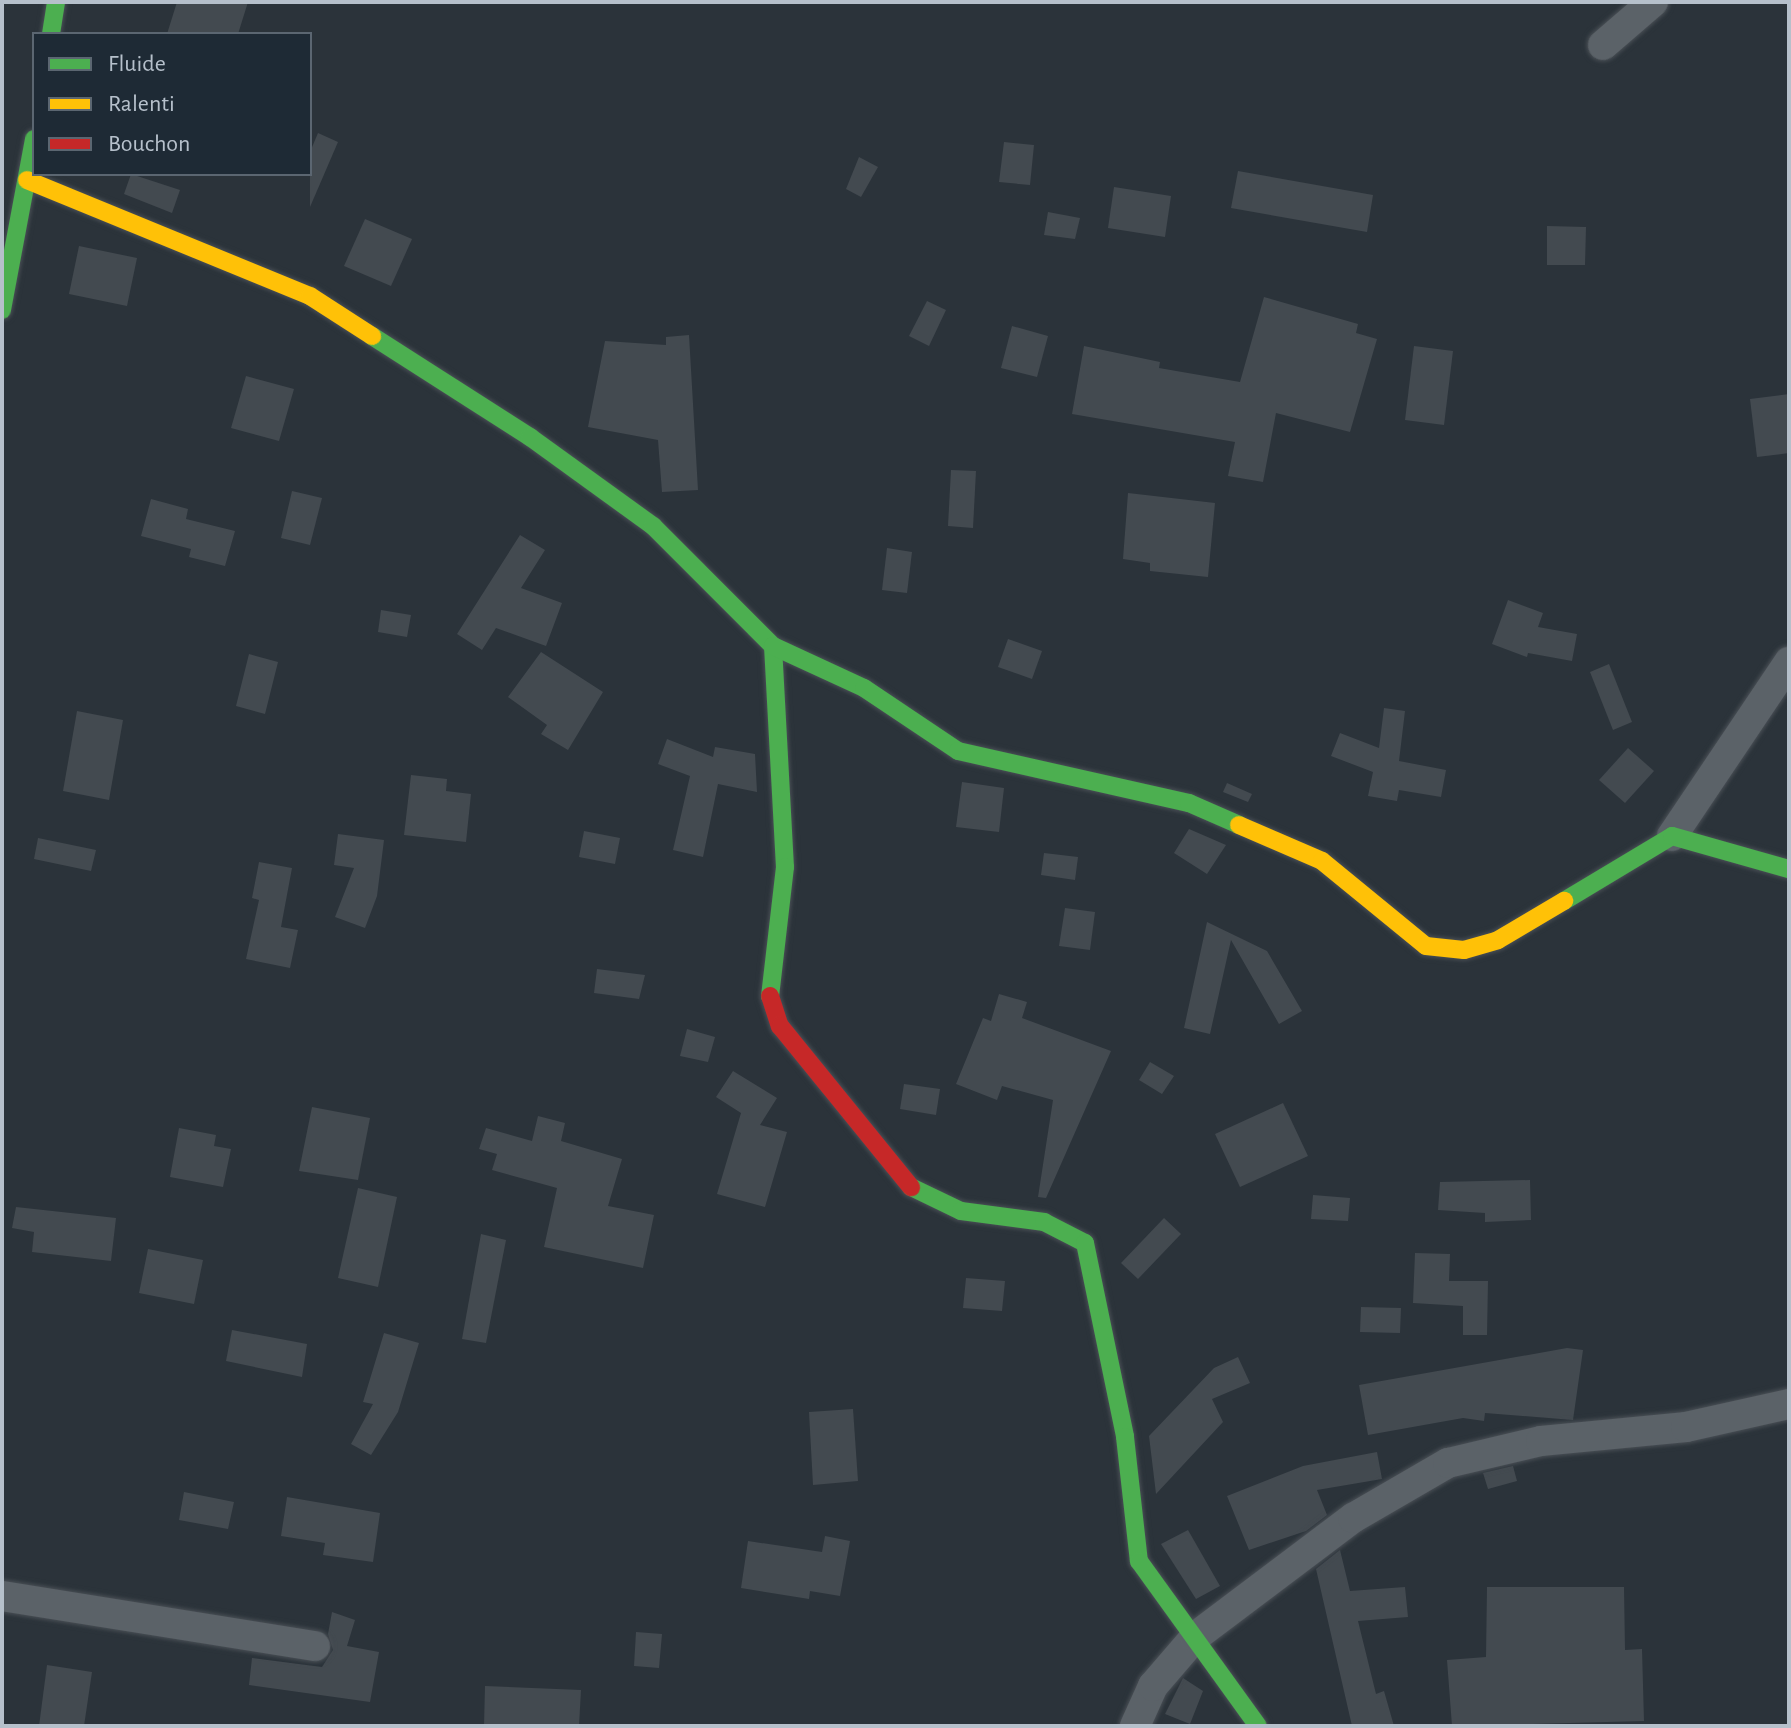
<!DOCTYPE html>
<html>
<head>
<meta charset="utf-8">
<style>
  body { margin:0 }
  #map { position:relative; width:1791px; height:1728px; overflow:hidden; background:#2b333a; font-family:"Alegreya Sans",sans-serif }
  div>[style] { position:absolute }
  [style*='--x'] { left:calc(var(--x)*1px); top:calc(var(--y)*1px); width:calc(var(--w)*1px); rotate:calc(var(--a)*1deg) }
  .building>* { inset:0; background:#434a50 }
  .roads { filter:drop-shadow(0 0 2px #494f55) drop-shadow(0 0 2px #494f55) }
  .street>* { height:30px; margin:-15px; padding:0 15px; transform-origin:15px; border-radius:15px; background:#5b6268 }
  .fast>* { height:18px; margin:-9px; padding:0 9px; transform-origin:9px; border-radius:9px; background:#4caf50 }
  .slow>* { height:18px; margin:-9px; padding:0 9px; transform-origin:9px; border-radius:9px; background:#ffc107 }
  .jam>* { height:18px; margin:-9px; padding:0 9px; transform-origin:9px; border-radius:9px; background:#c62828 }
  span { translate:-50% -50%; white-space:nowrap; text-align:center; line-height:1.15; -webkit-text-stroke:8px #1e2a35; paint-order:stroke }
  .frame { position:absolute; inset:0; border:4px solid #b6c0cb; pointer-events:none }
  .legend { position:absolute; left:32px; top:32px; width:280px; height:144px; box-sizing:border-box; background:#1e2a35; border:2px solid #5b6671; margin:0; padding:10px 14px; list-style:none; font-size:24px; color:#b6c0cb }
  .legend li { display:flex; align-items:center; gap:16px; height:40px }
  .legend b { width:40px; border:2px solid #5b6671 }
</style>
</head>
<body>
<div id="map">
  <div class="building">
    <i style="clip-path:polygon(177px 2px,248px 2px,238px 34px,167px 34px)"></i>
    <i style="clip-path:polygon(318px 133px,338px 142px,310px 207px,310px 152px)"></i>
    <i style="clip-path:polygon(1004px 142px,1034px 145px,1030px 185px,999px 182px)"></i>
    <i style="clip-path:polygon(859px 157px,878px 167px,861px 197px,846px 189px)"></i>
    <i style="clip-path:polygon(1238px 171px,1373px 195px,1367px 232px,1231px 208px)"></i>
    <i style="clip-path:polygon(131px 174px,180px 190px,172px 213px,124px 194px)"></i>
    <i style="clip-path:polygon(1114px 187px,1171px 196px,1165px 237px,1108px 228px)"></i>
    <i style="clip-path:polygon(1048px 212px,1080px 218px,1075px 239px,1044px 235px)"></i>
    <i style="clip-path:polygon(365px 219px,412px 239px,391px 286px,344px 266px)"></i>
    <i style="clip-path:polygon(1547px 226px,1586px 227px,1585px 265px,1547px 265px)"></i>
    <i style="clip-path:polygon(79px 246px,137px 258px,127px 306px,69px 294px)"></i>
    <i style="clip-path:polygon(1264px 297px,1358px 324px,1356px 333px,1377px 339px,1350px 432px,1276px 413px,1263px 482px,1228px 476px,1235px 442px,1072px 414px,1084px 346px,1160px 362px,1159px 368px,1240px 382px)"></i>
    <i style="clip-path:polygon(927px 301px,946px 310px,929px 346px,909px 336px)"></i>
    <i style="clip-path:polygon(1012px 326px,1048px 336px,1037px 377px,1001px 368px)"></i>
    <i style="clip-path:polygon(689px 335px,698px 490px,662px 492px,658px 440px,588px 427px,605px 341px,666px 345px,666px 337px)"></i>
    <i style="clip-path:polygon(1414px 346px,1453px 351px,1444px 425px,1405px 420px)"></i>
    <i style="clip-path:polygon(246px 376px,294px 389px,279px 441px,231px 428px)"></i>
    <i style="clip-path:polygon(1789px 394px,1789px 453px,1757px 457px,1750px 399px)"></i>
    <i style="clip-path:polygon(951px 470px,976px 471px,973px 528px,948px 526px)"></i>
    <i style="clip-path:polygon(292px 491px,322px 498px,310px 545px,281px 538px)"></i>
    <i style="clip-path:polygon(1128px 493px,1215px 503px,1208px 577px,1150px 571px,1150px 563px,1123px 559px)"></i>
    <i style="clip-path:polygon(151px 499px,188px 509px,186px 519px,235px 531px,225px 566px,189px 557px,191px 549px,141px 536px)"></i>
    <i style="clip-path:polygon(520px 535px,545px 550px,521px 588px,562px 603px,546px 646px,496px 628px,482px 650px,457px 634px)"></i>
    <i style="clip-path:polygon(887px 548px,912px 552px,907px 593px,882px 590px)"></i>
    <i style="clip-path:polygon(1508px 600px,1543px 613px,1538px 627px,1577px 634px,1572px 661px,1528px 653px,1527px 657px,1492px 644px)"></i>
    <i style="clip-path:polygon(381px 610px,411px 615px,407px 637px,378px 632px)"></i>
    <i style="clip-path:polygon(1008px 639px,1042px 651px,1032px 679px,998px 667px)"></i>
    <i style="clip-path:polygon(541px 652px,603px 692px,568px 750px,541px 734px,547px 725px,508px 697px)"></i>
    <i style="clip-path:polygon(249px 654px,278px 662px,265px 714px,236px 706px)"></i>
    <i style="clip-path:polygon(1609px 664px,1632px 722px,1613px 730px,1590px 672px)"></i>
    <i style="clip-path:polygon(1384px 708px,1405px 711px,1399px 761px,1446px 770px,1441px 797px,1399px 790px,1397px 801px,1368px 796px,1373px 772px,1331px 756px,1340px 733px,1379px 748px)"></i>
    <i style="clip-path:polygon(77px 711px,123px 720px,109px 800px,63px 791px)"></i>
    <i style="clip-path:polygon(667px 739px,713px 757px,715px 747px,755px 754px,757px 792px,718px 784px,703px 857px,673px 850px,690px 776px,658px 764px)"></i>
    <i style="clip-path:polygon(1628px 748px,1654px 771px,1625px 803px,1599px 780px)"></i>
    <i style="clip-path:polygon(411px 775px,447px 779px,446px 791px,471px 794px,466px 842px,404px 835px)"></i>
    <i style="clip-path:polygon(962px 782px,1004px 788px,999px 832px,956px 827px)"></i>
    <i style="clip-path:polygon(1227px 783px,1252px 794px,1248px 802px,1223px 792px)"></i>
    <i style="clip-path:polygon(1189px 829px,1226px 845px,1207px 874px,1174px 853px)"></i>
    <i style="clip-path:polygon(584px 831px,620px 838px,615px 864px,579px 857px)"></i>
    <i style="clip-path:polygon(338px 834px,384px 840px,377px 896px,365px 928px,335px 917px,354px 868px,334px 865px)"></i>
    <i style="clip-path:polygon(38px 838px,96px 850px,91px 871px,34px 859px)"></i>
    <i style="clip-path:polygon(1044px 853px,1078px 857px,1075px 880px,1041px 875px)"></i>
    <i style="clip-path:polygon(259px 862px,292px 868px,281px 927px,298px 930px,290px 968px,246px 959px,259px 900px,252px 898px)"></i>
    <i style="clip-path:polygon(1065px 908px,1095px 912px,1090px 950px,1059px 946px)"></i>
    <i style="clip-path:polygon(1207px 922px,1267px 951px,1302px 1011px,1279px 1024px,1231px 940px,1210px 1034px,1184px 1028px)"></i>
    <i style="clip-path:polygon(597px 969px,645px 975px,639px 999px,594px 993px)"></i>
    <i style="clip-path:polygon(999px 994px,1027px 1002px,1022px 1018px,1111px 1051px,1046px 1198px,1038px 1197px,1053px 1100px,1002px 1086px,997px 1100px,956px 1084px,983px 1018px,991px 1021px)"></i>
    <i style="clip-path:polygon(687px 1029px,715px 1037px,708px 1062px,680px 1056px)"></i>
    <i style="clip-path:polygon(1150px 1062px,1174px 1076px,1162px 1094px,1139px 1080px)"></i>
    <i style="clip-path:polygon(733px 1071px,777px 1098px,760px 1125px,787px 1132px,765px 1207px,717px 1194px,741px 1113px,716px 1097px)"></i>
    <i style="clip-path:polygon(904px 1084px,940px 1089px,936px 1115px,900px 1109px)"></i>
    <i style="clip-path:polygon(1283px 1103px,1308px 1156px,1240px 1187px,1215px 1134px)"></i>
    <i style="clip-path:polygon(312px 1107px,370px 1118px,358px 1180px,299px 1171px)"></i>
    <i style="clip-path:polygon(538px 1116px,565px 1123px,561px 1141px,622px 1159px,608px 1206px,654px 1215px,643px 1268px,544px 1247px,557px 1188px,492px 1170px,497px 1154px,479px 1149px,486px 1128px,532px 1141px)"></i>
    <i style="clip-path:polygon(179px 1128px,216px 1135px,214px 1146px,231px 1149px,223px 1187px,170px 1177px)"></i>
    <i style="clip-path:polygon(1530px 1180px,1531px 1220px,1485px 1222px,1485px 1213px,1438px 1210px,1440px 1182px)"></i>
    <i style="clip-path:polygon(358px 1188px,397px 1197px,378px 1287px,338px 1278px)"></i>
    <i style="clip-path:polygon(1313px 1195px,1350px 1198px,1348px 1221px,1311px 1219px)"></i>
    <i style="clip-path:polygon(16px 1207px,116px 1218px,111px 1261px,32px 1252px,34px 1232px,12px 1228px)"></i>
    <i style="clip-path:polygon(1164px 1218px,1181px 1234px,1138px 1279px,1121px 1263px)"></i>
    <i style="clip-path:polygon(481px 1234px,506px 1240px,486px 1343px,462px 1339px)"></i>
    <i style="clip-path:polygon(148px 1249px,203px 1260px,194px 1304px,139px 1293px)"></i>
    <i style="clip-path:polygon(1415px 1253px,1450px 1254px,1449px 1281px,1488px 1281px,1487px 1335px,1463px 1335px,1463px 1306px,1413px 1303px)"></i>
    <i style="clip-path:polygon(966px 1278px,1005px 1281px,1002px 1311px,963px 1308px)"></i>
    <i style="clip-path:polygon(1361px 1307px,1401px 1308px,1400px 1333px,1360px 1332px)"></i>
    <i style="clip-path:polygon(232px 1330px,307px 1344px,302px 1377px,226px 1361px)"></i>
    <i style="clip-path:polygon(384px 1333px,419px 1343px,398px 1412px,371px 1455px,351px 1444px,373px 1404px,363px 1402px)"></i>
    <i style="clip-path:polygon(1567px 1348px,1583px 1350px,1573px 1420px,1485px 1413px,1484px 1421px,1463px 1418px,1368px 1435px,1359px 1385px)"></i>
    <i style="clip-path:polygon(1238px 1357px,1250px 1383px,1212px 1399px,1223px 1422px,1156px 1494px,1149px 1436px,1214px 1368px)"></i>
    <i style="clip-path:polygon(853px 1409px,858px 1481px,813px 1485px,809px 1412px)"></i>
    <i style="clip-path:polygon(1377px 1452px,1382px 1479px,1317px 1490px,1327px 1515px,1306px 1531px,1249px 1550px,1227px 1496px,1303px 1466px)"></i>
    <i style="clip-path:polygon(1513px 1466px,1517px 1481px,1488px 1489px,1483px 1473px)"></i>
    <i style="clip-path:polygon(184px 1492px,234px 1502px,228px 1529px,179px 1520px)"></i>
    <i style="clip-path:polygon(287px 1497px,380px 1513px,373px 1562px,323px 1555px,325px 1543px,281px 1536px)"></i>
    <i style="clip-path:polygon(1188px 1530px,1220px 1586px,1196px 1599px,1161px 1544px)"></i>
    <i style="clip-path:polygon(825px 1536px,850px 1541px,840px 1596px,810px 1591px,809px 1599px,741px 1588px,748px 1541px,822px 1552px)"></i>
    <i style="clip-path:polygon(1340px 1550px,1350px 1591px,1405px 1587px,1408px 1617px,1358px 1621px,1376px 1694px,1384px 1691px,1394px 1726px,1352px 1726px,1316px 1569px)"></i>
    <i style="clip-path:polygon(1487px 1587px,1624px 1587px,1625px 1650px,1642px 1649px,1644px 1721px,1452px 1726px,1447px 1660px,1486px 1657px)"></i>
    <i style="clip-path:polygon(332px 1612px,355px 1620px,347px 1646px,379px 1652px,370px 1702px,249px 1685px,252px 1658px,322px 1667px,333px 1650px,328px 1634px)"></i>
    <i style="clip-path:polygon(636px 1632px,662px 1634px,659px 1668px,634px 1666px)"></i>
    <i style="clip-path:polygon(47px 1665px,92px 1672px,84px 1726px,39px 1726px)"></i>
    <i style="clip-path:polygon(1183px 1678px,1203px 1691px,1190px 1724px,1165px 1714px)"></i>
    <i style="clip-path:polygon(485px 1686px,581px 1690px,579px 1726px,484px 1726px)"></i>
  </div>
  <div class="roads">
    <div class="street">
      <i style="--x:1603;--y:45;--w:66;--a:-40.7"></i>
      <i style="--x:1672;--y:836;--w:210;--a:-56.1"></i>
      <i style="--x:2;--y:1596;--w:317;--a:9.1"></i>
      <i style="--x:1135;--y:1726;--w:44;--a:-65.8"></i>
      <i style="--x:1153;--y:1686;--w:65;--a:-49.4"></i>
      <i style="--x:1195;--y:1637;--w:198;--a:-37"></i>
      <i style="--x:1353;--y:1518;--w:110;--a:-30.1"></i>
      <i style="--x:1448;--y:1463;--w:96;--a:-13.3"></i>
      <i style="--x:1541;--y:1441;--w:146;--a:-5.5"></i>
      <i style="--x:1686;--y:1427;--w:106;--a:-12.6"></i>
    </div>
    <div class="fast">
      <i style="--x:51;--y:34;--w:32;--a:-81"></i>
      <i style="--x:2;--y:310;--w:174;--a:-79.4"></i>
      <i style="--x:372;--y:336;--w:188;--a:32.6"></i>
      <i style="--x:530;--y:437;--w:152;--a:35.9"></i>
      <i style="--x:653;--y:526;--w:170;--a:45"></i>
      <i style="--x:773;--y:646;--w:221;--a:86.9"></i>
      <i style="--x:785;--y:867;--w:130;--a:96.6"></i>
      <i style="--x:773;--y:646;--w:100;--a:24.8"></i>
      <i style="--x:864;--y:688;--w:113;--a:33.8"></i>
      <i style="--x:958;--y:751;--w:237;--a:12.7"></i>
      <i style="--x:1189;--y:803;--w:55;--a:23.7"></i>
      <i style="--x:1564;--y:901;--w:126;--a:-31"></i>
      <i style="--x:1672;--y:836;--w:122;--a:15.8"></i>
      <i style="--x:911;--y:1187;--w:55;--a:25.6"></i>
      <i style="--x:961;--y:1211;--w:84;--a:7.5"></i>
      <i style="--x:1044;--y:1222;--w:46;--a:27.1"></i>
      <i style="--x:1085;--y:1243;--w:198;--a:78.3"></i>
      <i style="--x:1125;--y:1437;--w:125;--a:83.6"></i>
      <i style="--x:1139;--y:1561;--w:203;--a:54.2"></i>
    </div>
    <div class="slow">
      <i style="--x:27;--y:180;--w:306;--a:22.3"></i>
      <i style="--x:310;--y:296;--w:74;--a:32.8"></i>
      <i style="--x:1239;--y:825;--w:90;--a:23.4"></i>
      <i style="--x:1322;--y:861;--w:134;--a:39.3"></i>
      <i style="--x:1426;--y:946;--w:38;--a:6"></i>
      <i style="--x:1464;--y:950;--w:35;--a:-16"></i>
      <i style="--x:1498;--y:940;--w:77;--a:-30.6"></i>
    </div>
    <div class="jam">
      <i style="--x:770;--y:996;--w:32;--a:72"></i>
      <i style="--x:780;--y:1026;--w:208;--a:50.9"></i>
    </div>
  </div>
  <div class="frame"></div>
  <ul class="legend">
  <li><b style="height:10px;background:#4caf50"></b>Fluide</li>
  <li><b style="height:10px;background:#ffc107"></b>Ralenti</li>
  <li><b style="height:10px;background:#c62828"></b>Bouchon</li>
  </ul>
</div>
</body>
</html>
